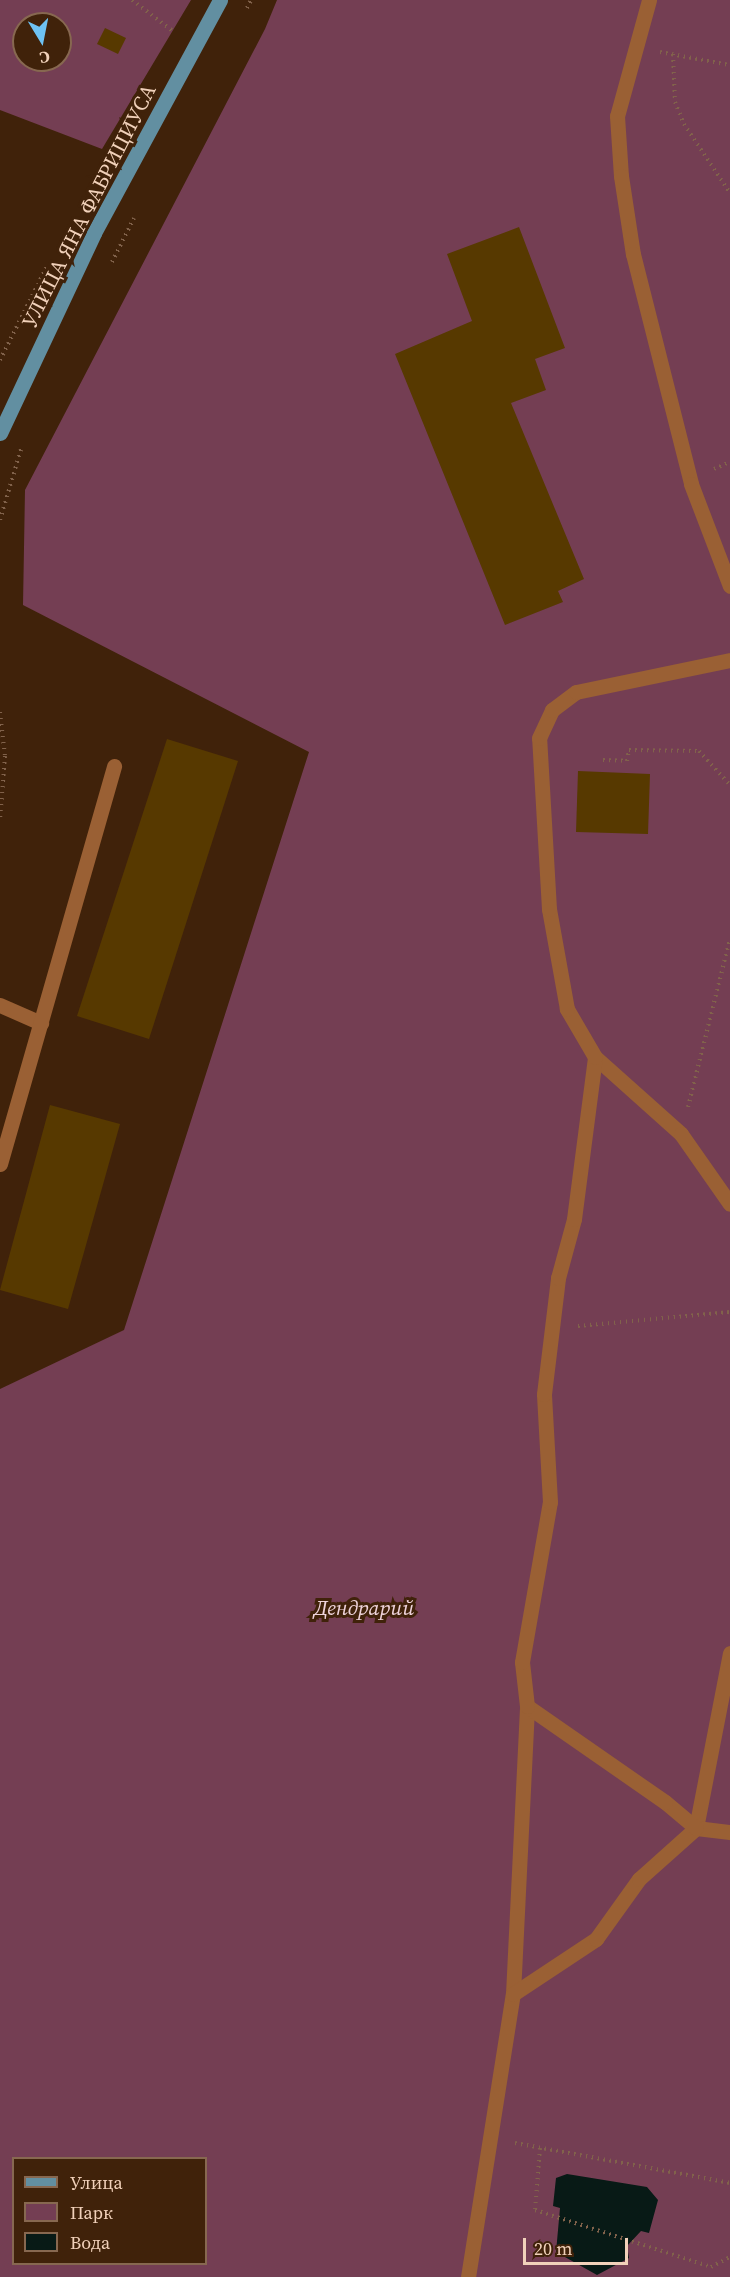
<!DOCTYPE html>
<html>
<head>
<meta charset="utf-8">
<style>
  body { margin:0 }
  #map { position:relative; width:730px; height:2277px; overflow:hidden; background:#40220a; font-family:"Source Serif 4",serif }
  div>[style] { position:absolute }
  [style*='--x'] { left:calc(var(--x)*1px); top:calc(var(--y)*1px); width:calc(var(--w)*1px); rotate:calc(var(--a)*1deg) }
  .green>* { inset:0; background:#743e53 }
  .water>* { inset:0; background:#081a16 }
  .building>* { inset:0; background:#573900 }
  .path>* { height:4px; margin-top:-2px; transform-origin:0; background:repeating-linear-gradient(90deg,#81624b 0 1.5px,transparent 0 6px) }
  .minor>* { height:15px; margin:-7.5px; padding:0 7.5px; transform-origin:7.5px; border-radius:7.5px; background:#9a6034 }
  .major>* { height:15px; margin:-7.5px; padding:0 7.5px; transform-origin:7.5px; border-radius:7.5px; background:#628fa1 }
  span { translate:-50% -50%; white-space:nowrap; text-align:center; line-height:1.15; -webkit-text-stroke:6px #40220a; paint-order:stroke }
  .street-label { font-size:21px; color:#f1d1ba }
  .park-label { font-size:21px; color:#efd4dc; font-style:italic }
  .legend { position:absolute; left:12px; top:2157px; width:195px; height:108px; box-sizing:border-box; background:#40220a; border:2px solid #876850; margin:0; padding:8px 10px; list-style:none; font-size:18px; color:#f1d1ba }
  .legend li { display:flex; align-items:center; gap:12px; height:30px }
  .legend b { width:30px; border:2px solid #876850 }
  .north { position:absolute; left:12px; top:12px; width:60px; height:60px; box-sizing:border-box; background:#40220a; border:2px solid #876850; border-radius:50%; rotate:170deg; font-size:16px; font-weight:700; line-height:24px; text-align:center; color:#f1d1ba }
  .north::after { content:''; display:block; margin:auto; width:21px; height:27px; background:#6ec2f3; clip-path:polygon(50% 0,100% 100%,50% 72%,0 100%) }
  .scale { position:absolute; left:523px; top:2238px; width:105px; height:27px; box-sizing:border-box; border:3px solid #f1d1ba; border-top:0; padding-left:8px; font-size:18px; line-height:21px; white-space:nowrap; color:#f1d1ba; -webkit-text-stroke:4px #40220a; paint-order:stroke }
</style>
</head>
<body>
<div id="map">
  <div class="green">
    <i style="clip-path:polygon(evenodd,0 0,191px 0,102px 149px,0 110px,0 0,24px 24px,60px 24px,60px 60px,24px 60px,24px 24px)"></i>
    <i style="clip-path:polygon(evenodd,277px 0,730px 0,730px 2277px,0 2277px,0 1389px,124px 1330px,309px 752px,23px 605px,25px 490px,265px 29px,277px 0,14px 2158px,206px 2158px,206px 2264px,14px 2264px,14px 2158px)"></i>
  </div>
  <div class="water">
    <i style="clip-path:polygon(567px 2174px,647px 2187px,658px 2200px,649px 2233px,641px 2231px,627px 2246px,629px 2258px,597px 2275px,556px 2252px,560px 2208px,553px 2206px,556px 2178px)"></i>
  </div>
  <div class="building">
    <i style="clip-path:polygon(105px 28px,126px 38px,118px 54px,97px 44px)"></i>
    <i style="clip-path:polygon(519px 227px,565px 348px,535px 359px,546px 390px,511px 403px,584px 579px,558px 591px,563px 602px,505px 625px,395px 354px,472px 321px,447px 254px)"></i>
    <i style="clip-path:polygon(167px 739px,238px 761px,149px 1039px,77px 1016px)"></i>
    <i style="clip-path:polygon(578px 771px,650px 774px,648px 834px,576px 832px)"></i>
    <i style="clip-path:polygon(50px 1105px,120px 1124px,68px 1309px,0 1290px)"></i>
  </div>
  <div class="path">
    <i style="--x:132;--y:0;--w:53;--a:37.3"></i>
    <i style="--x:247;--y:8;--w:9;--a:-63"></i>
    <i style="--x:660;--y:52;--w:71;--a:10.5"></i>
    <i style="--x:673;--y:54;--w:48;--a:87.6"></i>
    <i style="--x:675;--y:102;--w:24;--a:68"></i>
    <i style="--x:684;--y:124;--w:83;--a:56.3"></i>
    <i style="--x:112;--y:262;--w:49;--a:-63.4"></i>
    <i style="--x:0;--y:360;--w:105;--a:-63.4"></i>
    <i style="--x:714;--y:469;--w:17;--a:-24"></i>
    <i style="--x:0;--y:520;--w:74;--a:-73.5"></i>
    <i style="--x:0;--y:712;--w:44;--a:83.5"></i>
    <i style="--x:5;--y:756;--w:63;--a:94.5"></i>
    <i style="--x:603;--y:760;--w:24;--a:2"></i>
    <i style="--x:627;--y:761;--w:11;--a:-80"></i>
    <i style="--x:629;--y:750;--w:70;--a:0.8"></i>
    <i style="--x:699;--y:751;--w:46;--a:47.6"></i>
    <i style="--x:688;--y:1107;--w:173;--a:-76"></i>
    <i style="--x:578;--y:1326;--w:153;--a:-5.3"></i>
    <i style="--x:515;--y:2143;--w:219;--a:10.5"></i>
    <i style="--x:540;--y:2148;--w:62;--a:94.6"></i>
    <i style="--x:535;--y:2210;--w:185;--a:17.9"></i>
    <i style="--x:711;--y:2267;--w:21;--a:-28"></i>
  </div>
  <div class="minor">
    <i style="--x:649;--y:0;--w:120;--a:105.4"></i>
    <i style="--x:617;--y:116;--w:60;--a:86.2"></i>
    <i style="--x:621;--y:176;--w:79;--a:81.3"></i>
    <i style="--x:633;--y:254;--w:237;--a:75.8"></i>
    <i style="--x:691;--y:484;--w:109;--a:69.1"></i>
    <i style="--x:0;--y:1005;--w:45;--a:23.7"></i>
    <i style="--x:595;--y:1057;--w:115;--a:41.8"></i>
    <i style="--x:681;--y:1134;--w:85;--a:55"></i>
    <i style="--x:0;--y:1164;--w:414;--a:-74"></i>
    <i style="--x:730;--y:1653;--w:178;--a:101"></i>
    <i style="--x:696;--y:1828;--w:34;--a:7"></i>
    <i style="--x:513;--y:1994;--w:288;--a:-87.2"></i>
    <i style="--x:468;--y:2277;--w:287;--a:-81"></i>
    <i style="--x:513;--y:1994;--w:100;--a:-33.5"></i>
    <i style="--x:596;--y:1939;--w:74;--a:-54.4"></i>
    <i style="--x:639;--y:1879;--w:76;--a:-41.8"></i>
    <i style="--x:696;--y:1828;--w:40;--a:-140"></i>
    <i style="--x:665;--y:1802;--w:168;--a:-145.2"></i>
    <i style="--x:527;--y:1706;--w:44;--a:-96.5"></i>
    <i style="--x:522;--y:1662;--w:162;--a:-80.1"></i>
    <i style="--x:550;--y:1502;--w:108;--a:-93.2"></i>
    <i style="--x:544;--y:1394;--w:117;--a:-83.1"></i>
    <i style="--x:558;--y:1278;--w:61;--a:-74.8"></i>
    <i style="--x:574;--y:1219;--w:163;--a:-82.6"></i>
    <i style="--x:595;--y:1057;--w:56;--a:-120.3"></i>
    <i style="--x:567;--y:1009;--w:102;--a:-100.2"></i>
    <i style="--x:549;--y:909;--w:171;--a:-93.3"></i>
    <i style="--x:539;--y:738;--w:31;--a:-65"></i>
    <i style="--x:552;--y:710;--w:30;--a:-37"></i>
    <i style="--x:576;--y:692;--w:157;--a:-11.7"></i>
  </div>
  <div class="major">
    <i style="--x:0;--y:433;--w:221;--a:-64.8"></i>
    <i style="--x:94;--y:233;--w:265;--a:-61.6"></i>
  </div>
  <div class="street-label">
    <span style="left:89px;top:206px;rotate:-63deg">УЛИЦА ЯНА ФАБРИЦИУСА</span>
  </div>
  <div class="park-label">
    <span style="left:364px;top:1608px">Дендрарий</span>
  </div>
  <ul class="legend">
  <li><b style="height:8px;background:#628fa1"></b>Улица</li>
  <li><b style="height:16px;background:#743e53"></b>Парк</li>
  <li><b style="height:16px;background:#081a16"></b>Вода</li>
  </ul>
  <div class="north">С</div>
  <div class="scale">20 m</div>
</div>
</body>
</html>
